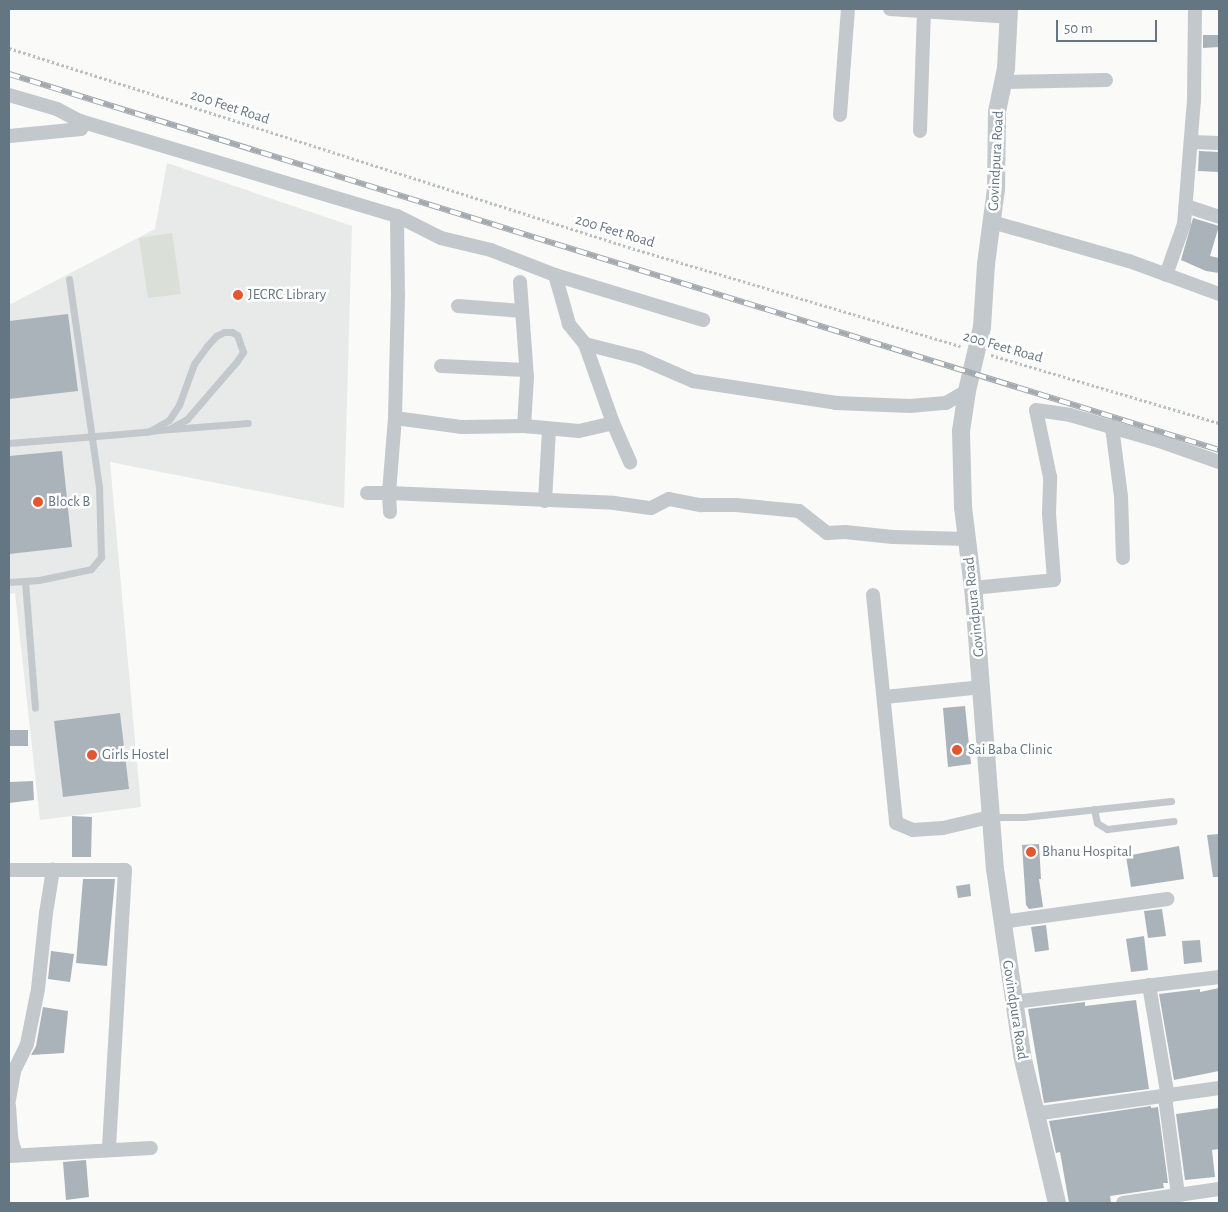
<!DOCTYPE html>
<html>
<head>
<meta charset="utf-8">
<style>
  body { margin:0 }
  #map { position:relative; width:1228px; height:1212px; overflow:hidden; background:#fafaf8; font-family:"Alegreya Sans",sans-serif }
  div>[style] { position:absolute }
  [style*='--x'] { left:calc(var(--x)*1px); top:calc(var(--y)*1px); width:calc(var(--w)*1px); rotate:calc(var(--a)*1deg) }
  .built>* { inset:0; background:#e8e9e9 }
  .green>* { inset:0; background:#dadfd7 }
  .building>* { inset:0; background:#aab3b9 }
  .path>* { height:2.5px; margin-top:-1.25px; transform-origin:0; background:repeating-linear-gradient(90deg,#bbbfc2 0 2.5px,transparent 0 5px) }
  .service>* { height:7px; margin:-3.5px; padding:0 3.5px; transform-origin:3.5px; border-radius:3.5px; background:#c3c8cc }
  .minor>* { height:14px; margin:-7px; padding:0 7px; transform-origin:7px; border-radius:7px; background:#c3c8cc }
  .tertiary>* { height:18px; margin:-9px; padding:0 9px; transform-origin:9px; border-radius:9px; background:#c3c8cc }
  .rail>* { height:5.5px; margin-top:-2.75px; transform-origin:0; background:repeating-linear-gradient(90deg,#fff 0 11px,#a2aab0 0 22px); box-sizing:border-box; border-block:1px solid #a2aab0 }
  .dots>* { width:14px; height:14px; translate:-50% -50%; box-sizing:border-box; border:2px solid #fff; border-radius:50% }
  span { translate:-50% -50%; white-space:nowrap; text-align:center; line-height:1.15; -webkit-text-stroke:5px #fff; paint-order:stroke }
  .street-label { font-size:15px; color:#657683 }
  .poi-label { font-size:15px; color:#657683 }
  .left { translate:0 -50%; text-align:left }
  .frame { position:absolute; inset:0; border:10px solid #657683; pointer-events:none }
  .scale { position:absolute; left:1056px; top:20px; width:101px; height:22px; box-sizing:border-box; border:2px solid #657683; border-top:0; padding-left:6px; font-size:15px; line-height:18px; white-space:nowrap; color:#657683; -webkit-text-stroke:4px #fff; paint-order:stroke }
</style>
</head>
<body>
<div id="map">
  <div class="built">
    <i style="clip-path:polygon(167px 163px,352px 226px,344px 508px,110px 462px,141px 807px,40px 820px,15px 593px,9px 594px,9px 305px,155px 229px)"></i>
  </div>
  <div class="green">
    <i style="clip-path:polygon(172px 233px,181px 294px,148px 298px,139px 238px)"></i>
  </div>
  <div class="building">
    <i style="clip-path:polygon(1203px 35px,1219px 35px,1219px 47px,1203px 48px)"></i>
    <i style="clip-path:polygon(1199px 151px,1219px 152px,1219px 172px,1198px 171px)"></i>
    <i style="clip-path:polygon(1193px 218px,1219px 226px,1210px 256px,1219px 258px,1219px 273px,1206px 271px,1181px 260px)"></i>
    <i style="clip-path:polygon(68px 314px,78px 391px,9px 399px,9px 321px)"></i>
    <i style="clip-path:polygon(62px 451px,72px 547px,9px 554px,9px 456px)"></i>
    <i style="clip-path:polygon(965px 706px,971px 764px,948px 767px,943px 708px)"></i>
    <i style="clip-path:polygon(120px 713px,129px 789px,63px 797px,54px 721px)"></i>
    <i style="clip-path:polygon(9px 730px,28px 730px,28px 746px,9px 746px)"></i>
    <i style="clip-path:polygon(33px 781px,34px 800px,9px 803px,9px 782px)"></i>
    <i style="clip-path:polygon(72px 816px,92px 817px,91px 857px,72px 857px)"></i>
    <i style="clip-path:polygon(1219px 834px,1219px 877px,1213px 877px,1207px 835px)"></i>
    <i style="clip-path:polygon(1039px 844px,1041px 879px,1039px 879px,1043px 907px,1029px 909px,1026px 905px,1022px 845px)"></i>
    <i style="clip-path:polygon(1179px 846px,1184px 879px,1131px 887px,1126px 856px)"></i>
    <i style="clip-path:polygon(83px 879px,115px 879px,107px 966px,76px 963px)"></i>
    <i style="clip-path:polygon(970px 884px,971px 896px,958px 898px,956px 886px)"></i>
    <i style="clip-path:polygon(1162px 909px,1166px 936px,1148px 938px,1144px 911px)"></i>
    <i style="clip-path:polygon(1046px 925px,1049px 950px,1035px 952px,1031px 927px)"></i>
    <i style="clip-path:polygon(1144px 936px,1148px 970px,1131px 972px,1126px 939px)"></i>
    <i style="clip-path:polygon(1200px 940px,1202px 962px,1184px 964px,1182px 941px)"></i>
    <i style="clip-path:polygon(51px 951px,74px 954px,70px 982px,48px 979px)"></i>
    <i style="clip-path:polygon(1219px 988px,1219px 1071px,1174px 1080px,1159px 994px,1200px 989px,1200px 992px)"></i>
    <i style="clip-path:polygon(1136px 1000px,1149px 1089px,1044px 1103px,1028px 1009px,1085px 1002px,1085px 1006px)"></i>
    <i style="clip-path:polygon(43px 1007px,68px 1011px,64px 1053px,31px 1055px,36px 1046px)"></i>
    <i style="clip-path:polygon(1151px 1106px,1151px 1108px,1158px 1107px,1168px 1183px,1163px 1183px,1164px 1188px,1110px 1196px,1111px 1203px,1069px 1203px,1060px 1152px,1056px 1153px,1049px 1121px)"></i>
    <i style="clip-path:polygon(1219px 1108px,1219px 1149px,1212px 1150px,1215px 1177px,1185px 1180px,1176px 1114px)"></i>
    <i style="clip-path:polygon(86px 1160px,89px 1197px,66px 1200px,63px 1162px)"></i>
  </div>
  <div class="path">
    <i style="--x:9;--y:48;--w:650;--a:17.82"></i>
    <i style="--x:628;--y:247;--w:347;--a:16.6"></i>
    <i style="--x:991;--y:355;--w:238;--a:16.6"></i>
  </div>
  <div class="service">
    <i style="--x:171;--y:429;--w:77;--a:-4.5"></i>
    <i style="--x:9;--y:443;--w:100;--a:-4.6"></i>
    <i style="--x:109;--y:435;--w:37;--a:-5"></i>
    <i style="--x:146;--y:432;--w:4;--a:-14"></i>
    <i style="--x:150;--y:431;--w:19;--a:-6"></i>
    <i style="--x:169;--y:429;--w:21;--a:-29"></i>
    <i style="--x:187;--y:419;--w:77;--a:-49.2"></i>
    <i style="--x:237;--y:361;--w:11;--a:-56"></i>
    <i style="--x:243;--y:352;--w:18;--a:-109"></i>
    <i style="--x:237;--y:335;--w:6;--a:-149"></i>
    <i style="--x:232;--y:332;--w:8;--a:180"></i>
    <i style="--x:224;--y:332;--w:9;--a:153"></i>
    <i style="--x:216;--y:336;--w:13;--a:132"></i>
    <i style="--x:207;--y:346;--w:22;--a:126"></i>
    <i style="--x:194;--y:364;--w:44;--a:110.1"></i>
    <i style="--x:179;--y:405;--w:18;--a:124"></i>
    <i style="--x:169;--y:420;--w:22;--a:150"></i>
    <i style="--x:25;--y:581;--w:127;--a:85.5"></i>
    <i style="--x:9;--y:582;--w:30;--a:-4"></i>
    <i style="--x:39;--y:580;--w:53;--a:-11.9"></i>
    <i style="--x:91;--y:569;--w:16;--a:-50"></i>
    <i style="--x:101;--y:557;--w:70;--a:-91.6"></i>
    <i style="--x:99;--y:487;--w:210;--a:-98.2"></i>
    <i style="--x:1094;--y:809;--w:14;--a:78"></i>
    <i style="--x:1097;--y:823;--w:12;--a:31"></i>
    <i style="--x:1107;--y:829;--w:67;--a:-6.8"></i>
    <i style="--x:992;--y:817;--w:32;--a:0"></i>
    <i style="--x:1024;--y:817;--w:148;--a:-6.2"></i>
  </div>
  <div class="minor">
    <i style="--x:890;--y:9;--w:119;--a:3.8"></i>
    <i style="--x:1003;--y:82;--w:103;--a:-1.1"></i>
    <i style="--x:9;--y:95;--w:50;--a:16.3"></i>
    <i style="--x:57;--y:109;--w:26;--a:28"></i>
    <i style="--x:80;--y:121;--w:8;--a:83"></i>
    <i style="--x:81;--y:129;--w:72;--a:174.4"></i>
    <i style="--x:840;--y:115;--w:106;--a:-85.7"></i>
    <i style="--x:80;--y:121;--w:331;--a:16.7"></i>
    <i style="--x:920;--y:131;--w:122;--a:-88.1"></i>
    <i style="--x:1191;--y:142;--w:28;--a:2"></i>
    <i style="--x:1186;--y:206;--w:35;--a:18"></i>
    <i style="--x:992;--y:222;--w:142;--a:15.9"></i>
    <i style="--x:1129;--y:261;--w:96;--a:20.1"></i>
    <i style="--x:555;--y:275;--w:155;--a:16.9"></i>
    <i style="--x:1166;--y:275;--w:54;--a:-70.6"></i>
    <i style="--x:1184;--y:224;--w:123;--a:-85.4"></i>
    <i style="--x:1194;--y:101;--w:92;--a:-89.4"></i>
    <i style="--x:520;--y:282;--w:95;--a:85.8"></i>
    <i style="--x:527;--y:377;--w:49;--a:93.5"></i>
    <i style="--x:458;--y:306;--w:64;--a:4.5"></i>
    <i style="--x:585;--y:344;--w:57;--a:14.3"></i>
    <i style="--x:640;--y:358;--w:58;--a:23.5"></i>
    <i style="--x:693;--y:381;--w:145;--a:8.7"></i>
    <i style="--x:836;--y:403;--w:74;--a:2.3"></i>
    <i style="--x:910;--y:406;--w:36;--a:-5"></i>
    <i style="--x:946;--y:403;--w:24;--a:-30"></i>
    <i style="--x:441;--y:366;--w:85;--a:2.7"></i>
    <i style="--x:395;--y:418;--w:68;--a:7.7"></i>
    <i style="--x:462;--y:427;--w:62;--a:-0.9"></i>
    <i style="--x:524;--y:426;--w:55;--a:5.2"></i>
    <i style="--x:579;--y:431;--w:35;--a:-13"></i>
    <i style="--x:613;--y:423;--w:84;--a:-109.5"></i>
    <i style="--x:585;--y:344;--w:26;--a:-129"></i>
    <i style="--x:569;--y:324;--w:51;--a:-105.9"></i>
    <i style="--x:555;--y:275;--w:69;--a:-158.7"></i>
    <i style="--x:491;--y:250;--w:51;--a:-166.5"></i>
    <i style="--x:441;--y:238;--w:49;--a:-153.4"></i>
    <i style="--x:397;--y:216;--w:79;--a:89.3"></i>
    <i style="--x:398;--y:295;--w:123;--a:91.4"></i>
    <i style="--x:395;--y:418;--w:75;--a:94.6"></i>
    <i style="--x:389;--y:493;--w:225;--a:2.5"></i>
    <i style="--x:614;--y:503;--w:37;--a:8"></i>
    <i style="--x:651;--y:508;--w:20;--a:-27"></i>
    <i style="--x:669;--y:499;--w:33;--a:11"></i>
    <i style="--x:701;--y:505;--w:35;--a:0"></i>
    <i style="--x:736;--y:505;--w:63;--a:5.4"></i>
    <i style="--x:799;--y:511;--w:36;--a:38"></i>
    <i style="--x:827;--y:533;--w:18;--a:-3"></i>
    <i style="--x:845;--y:532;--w:48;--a:5.9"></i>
    <i style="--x:893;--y:537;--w:74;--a:1.5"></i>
    <i style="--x:613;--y:423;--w:43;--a:66.4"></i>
    <i style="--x:1112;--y:427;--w:70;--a:82.6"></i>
    <i style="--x:1121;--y:496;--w:62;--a:88.2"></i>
    <i style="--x:367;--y:493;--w:22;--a:0"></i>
    <i style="--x:389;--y:493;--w:19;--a:87"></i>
    <i style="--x:545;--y:501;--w:72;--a:-86.8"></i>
    <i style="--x:973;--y:588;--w:81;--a:-5.6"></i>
    <i style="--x:1054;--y:580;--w:67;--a:-94.3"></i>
    <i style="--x:1049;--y:513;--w:36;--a:-88"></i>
    <i style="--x:1050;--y:477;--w:68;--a:-101.8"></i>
    <i style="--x:1036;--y:410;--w:34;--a:8"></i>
    <i style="--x:1070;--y:415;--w:93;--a:16.3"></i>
    <i style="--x:1159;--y:441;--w:64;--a:19.3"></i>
    <i style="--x:873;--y:595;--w:229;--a:84.2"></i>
    <i style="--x:896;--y:823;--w:18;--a:22"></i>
    <i style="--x:913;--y:830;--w:30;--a:-4"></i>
    <i style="--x:943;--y:828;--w:48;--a:-13.2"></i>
    <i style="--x:885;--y:697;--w:98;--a:-5.9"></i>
    <i style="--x:9;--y:870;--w:116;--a:0"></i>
    <i style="--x:125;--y:870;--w:280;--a:93.3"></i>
    <i style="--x:1002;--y:922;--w:167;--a:-7.9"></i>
    <i style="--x:1149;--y:985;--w:114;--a:80.4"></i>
    <i style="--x:1013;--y:1002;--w:208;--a:-6.9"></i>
    <i style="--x:1165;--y:1097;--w:99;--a:82.4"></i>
    <i style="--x:9;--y:1100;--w:29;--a:-80"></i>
    <i style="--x:14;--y:1071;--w:30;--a:-64"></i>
    <i style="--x:27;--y:1044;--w:56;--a:-78.7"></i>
    <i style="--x:38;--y:989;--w:76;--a:-84"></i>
    <i style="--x:46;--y:913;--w:44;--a:-80.8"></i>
    <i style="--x:9;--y:1106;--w:32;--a:86"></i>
    <i style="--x:11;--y:1138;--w:18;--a:74"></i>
    <i style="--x:1034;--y:1114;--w:187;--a:-8"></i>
    <i style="--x:9;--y:1156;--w:142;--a:-3.2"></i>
    <i style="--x:1123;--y:1203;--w:97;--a:-8.3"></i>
  </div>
  <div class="tertiary">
    <i style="--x:1009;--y:9;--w:59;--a:92.9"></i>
    <i style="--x:1006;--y:68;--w:45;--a:101.6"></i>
    <i style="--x:997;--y:112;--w:77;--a:90.7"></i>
    <i style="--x:996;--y:189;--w:76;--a:97.6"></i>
    <i style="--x:986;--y:264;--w:63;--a:93.6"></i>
    <i style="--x:982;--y:327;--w:66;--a:103.2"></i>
    <i style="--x:967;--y:391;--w:40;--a:98.5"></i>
    <i style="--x:961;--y:431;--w:76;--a:88.5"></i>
    <i style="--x:963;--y:507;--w:91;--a:83"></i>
    <i style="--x:974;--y:597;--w:273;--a:85.6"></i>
    <i style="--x:995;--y:869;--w:188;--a:81.7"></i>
    <i style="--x:1022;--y:1055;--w:152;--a:76.7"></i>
  </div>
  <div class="rail">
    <i style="--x:9;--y:74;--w:1267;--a:17.26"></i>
  </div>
  <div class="dots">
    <i style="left:238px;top:295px;background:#e4572e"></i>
    <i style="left:38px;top:502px;background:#e4572e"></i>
    <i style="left:957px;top:750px;background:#e4572e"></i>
    <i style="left:92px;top:755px;background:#e4572e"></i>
    <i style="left:1031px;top:852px;background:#e4572e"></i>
  </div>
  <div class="street-label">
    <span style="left:230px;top:107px;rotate:18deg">200 Feet Road</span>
    <span style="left:996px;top:161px;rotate:-87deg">Govindpura Road</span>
    <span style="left:615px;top:231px;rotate:17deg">200 Feet Road</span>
    <span style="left:1003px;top:347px;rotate:16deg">200 Feet Road</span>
    <span style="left:974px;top:607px;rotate:-96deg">Govindpura Road</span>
    <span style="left:1015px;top:1010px;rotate:81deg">Govindpura Road</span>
  </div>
  <div class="poi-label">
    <span class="left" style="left:248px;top:295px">JECRC Library</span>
    <span class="left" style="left:48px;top:502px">Block B</span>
    <span class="left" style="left:968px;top:750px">Sai Baba Clinic</span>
    <span class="left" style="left:102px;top:755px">Girls Hostel</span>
    <span class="left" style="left:1042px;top:852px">Bhanu Hospital</span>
  </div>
  <div class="frame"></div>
  <div class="scale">50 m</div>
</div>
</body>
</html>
